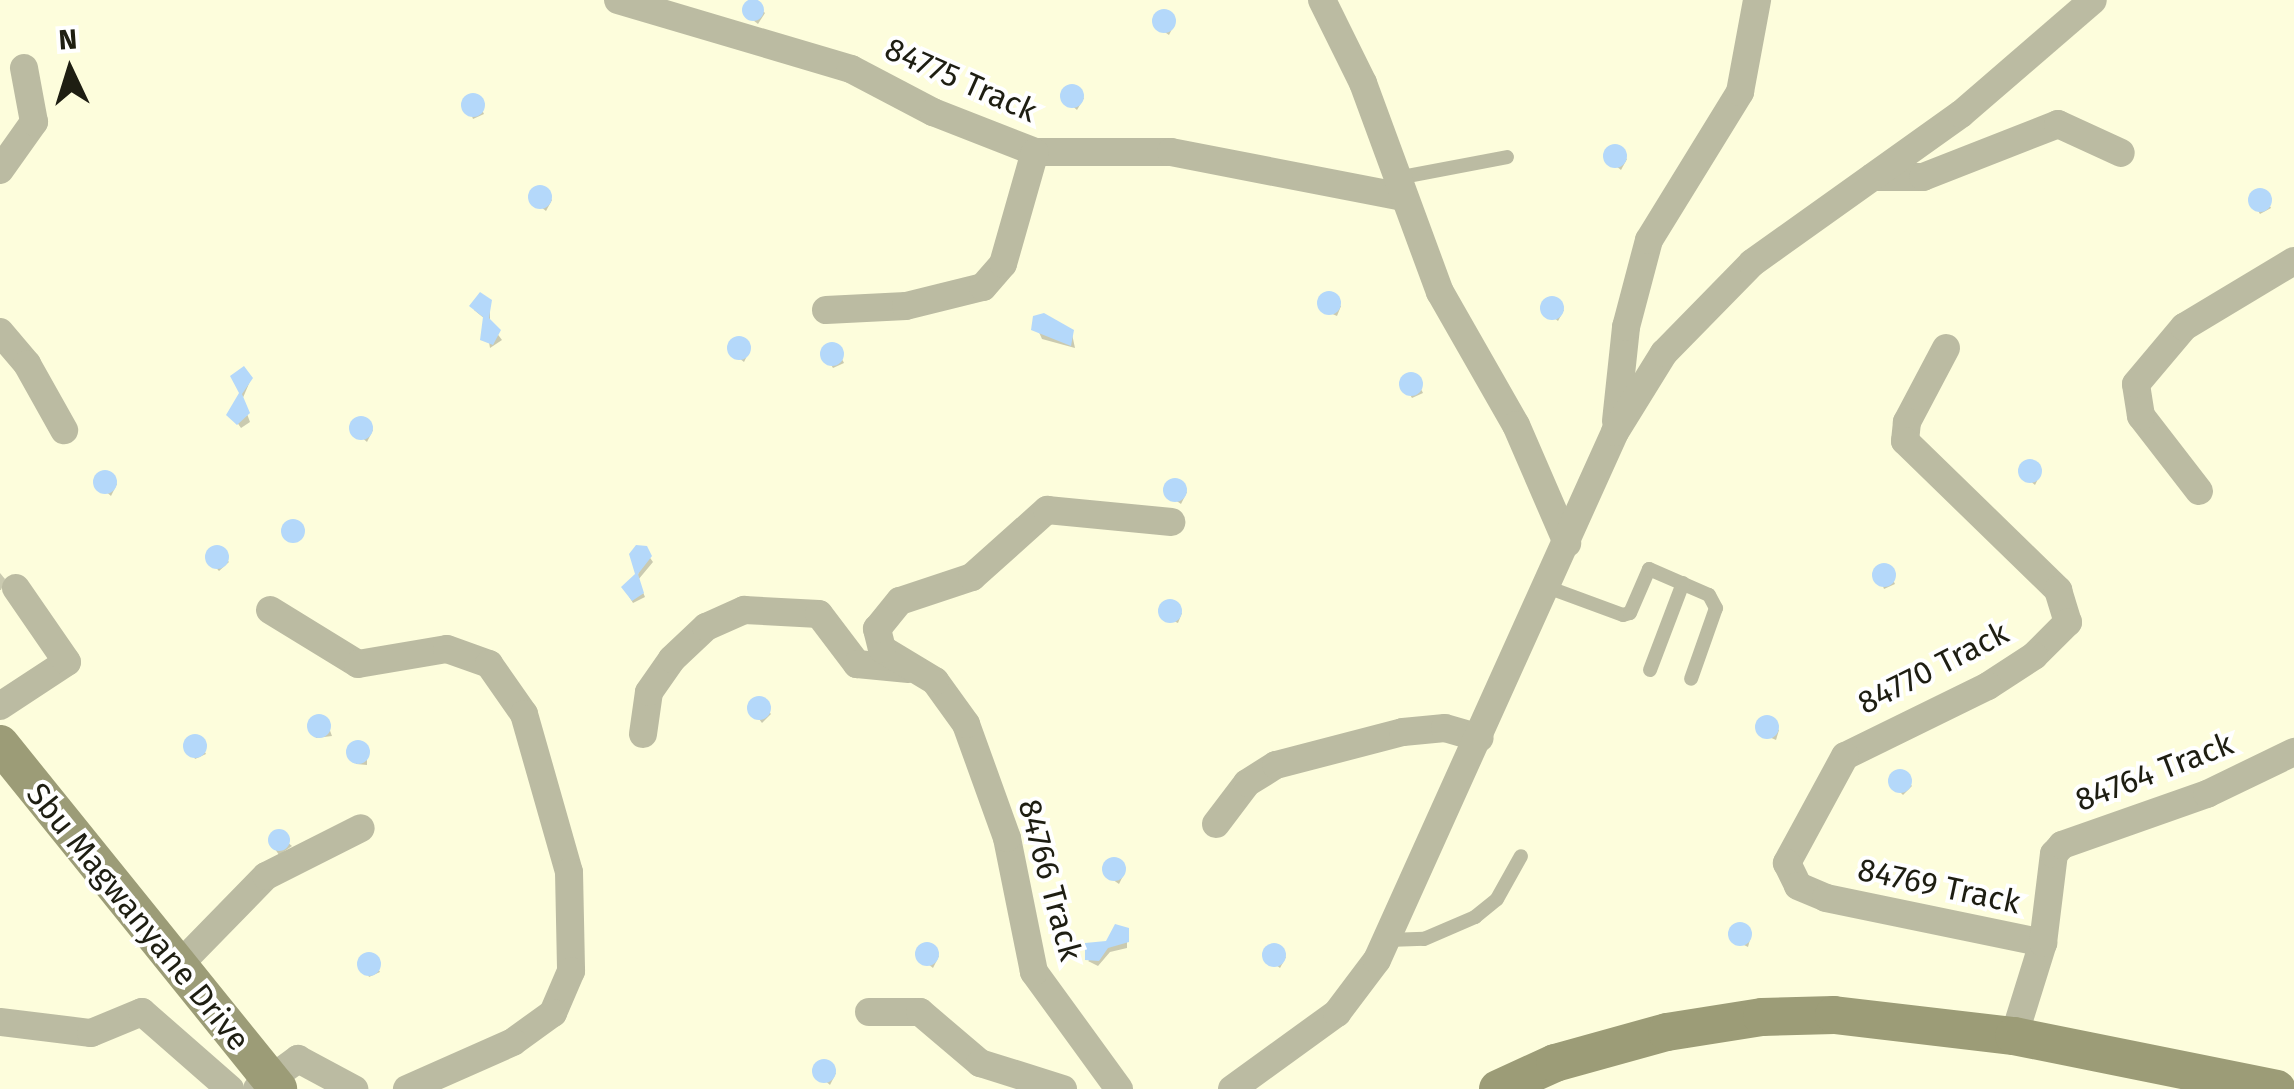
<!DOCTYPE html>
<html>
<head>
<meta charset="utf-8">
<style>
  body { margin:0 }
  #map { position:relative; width:2294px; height:1089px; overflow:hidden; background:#fdfddc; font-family:"Fira Sans",sans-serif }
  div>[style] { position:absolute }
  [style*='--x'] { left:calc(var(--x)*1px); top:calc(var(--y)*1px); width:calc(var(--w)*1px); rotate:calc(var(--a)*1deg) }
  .shadow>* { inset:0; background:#0003 }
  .building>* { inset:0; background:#b4d8fa }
  .round { border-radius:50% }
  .service>* { height:14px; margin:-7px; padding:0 7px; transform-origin:7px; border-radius:7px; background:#bbbba2 }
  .minor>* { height:28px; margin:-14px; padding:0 14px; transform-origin:14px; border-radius:14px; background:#bbbba2 }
  .secondary>* { height:38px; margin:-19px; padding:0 19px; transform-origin:19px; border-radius:19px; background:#9c9c77 }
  span { translate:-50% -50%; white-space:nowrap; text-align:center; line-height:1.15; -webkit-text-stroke:8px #fff; paint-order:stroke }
  .street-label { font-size:32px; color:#1e1e12 }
  .north { position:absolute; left:20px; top:20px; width:100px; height:100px; -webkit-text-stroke:8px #fff; paint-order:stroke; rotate:356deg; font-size:28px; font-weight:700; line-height:40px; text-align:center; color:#1e1e12 }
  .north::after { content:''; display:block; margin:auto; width:35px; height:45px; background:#1e1e12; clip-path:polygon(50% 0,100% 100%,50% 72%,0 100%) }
</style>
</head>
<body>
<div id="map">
  <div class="shadow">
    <i style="clip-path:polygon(753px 2px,765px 13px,758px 24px,744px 13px)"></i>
    <i style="clip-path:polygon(1158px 12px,1175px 23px,1169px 35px,1156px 26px)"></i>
    <i style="clip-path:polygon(1068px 89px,1084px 98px,1077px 110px,1063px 98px)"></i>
    <i style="clip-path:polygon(475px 97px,484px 114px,473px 119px,466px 101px)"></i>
    <i style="clip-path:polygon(1612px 149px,1627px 159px,1621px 170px,1606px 158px)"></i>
    <i style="clip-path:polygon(540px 189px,552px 200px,546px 211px,532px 200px)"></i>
    <i style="clip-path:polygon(2262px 192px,2271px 208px,2260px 214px,2251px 199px)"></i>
    <i style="clip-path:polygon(1326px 296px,1341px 306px,1337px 316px,1321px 309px)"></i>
    <i style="clip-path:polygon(1549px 300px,1564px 310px,1558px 321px,1544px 310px)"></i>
    <i style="clip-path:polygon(490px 301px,490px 324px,502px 340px,490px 348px,485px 319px,474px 310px)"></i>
    <i style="clip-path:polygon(1034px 321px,1072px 334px,1075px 348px,1042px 339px)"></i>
    <i style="clip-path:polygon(738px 340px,750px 350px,744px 362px,730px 351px)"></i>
    <i style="clip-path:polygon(835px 346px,844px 363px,833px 368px,824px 353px)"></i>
    <i style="clip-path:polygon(1414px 376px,1423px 393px,1412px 398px,1403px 383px)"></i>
    <i style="clip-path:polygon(251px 379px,242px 400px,250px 422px,241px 428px,229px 411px)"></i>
    <i style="clip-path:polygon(361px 420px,373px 430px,367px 442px,353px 430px)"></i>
    <i style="clip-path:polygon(2026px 463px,2041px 473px,2035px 485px,2021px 473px)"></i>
    <i style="clip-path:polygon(105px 473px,117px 484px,111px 496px,97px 484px)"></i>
    <i style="clip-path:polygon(1172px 482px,1187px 492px,1181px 504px,1168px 495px)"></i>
    <i style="clip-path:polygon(290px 524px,301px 526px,302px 539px,286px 535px)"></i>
    <i style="clip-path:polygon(643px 548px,653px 562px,638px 580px,645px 597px,633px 603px,624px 588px,638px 575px)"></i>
    <i style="clip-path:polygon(216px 549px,229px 562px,219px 571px,208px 559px)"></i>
    <i style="clip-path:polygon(1886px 567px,1895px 584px,1884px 589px,1877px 571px)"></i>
    <i style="clip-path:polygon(0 573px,5px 579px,1px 590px,0 590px)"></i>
    <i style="clip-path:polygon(1167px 603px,1182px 613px,1178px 623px,1162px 616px)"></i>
    <i style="clip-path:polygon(758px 700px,771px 714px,762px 723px,750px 707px)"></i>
    <i style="clip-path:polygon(315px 717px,326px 720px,332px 736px,316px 738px,310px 724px)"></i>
    <i style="clip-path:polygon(1764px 720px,1779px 730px,1776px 740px,1760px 733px)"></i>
    <i style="clip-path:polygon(197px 738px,206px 754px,195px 759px,188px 742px)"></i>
    <i style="clip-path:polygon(350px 746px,367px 747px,367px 765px,356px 764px)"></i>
    <i style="clip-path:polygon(1899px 772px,1912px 786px,1903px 795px,1891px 783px)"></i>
    <i style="clip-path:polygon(276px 833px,292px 846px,279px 855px,271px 843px)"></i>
    <i style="clip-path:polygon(1110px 862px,1125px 872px,1119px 884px,1106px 875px)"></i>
    <i style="clip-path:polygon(1737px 927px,1751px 936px,1748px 947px,1732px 939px)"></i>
    <i style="clip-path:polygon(1127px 930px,1127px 948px,1110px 952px,1098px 966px,1088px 961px)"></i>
    <i style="clip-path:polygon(927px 946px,939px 956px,933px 968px,919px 957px)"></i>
    <i style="clip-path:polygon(1271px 947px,1286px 957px,1280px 968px,1266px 957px)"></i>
    <i style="clip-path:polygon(371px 956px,380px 972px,369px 977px,362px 960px)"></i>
    <i style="clip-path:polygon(821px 1064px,836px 1073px,830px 1085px,816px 1073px)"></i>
  </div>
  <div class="building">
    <i class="round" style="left:742px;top:-1px;width:22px;height:22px"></i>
    <i class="round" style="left:1152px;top:9px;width:24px;height:24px"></i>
    <i class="round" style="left:1060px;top:84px;width:24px;height:24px"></i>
    <i class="round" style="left:461px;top:93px;width:24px;height:24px"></i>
    <i class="round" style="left:1603px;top:144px;width:24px;height:24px"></i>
    <i class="round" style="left:528px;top:185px;width:24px;height:24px"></i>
    <i class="round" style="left:2248px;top:188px;width:24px;height:24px"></i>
    <i class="round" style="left:1317px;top:291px;width:24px;height:24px"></i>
    <i style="clip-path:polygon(480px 292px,492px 300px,489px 318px,501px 330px,493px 345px,480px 340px,483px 317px,469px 306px)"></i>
    <i class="round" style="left:1540px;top:296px;width:24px;height:24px"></i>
    <i style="clip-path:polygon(1044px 313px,1074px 330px,1071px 346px,1031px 330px,1033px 316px)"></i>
    <i class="round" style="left:727px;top:336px;width:24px;height:24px"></i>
    <i class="round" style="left:820px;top:342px;width:24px;height:24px"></i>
    <i style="clip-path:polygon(244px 366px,253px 378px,242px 394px,250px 413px,237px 425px,226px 415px,239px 393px,230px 376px)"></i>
    <i class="round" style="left:1399px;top:372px;width:24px;height:24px"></i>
    <i class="round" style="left:349px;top:416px;width:24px;height:24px"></i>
    <i class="round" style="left:2018px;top:459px;width:24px;height:24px"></i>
    <i class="round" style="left:93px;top:470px;width:24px;height:24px"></i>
    <i class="round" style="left:1163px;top:478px;width:24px;height:24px"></i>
    <i class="round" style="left:281px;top:519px;width:24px;height:24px"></i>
    <i style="clip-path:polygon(636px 545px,647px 546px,652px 556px,638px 574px,644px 593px,632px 601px,621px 587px,635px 574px,629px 554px)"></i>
    <i class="round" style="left:205px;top:545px;width:24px;height:24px"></i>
    <i class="round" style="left:1872px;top:563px;width:24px;height:24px"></i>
    <i class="round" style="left:1158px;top:599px;width:24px;height:24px"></i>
    <i class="round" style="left:747px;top:696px;width:24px;height:24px"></i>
    <i class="round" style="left:307px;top:714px;width:24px;height:24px"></i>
    <i class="round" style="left:1755px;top:715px;width:24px;height:24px"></i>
    <i class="round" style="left:183px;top:734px;width:24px;height:24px"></i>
    <i class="round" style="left:346px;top:740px;width:24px;height:24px"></i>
    <i class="round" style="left:1888px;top:769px;width:24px;height:24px"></i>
    <i class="round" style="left:268px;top:829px;width:22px;height:22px"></i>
    <i class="round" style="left:1102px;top:857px;width:24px;height:24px"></i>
    <i class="round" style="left:1728px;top:922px;width:24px;height:24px"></i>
    <i style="clip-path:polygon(1115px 924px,1129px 928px,1129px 942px,1108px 948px,1099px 961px,1085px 960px,1085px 943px,1106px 941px)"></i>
    <i class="round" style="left:915px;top:942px;width:24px;height:24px"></i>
    <i class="round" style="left:1262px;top:943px;width:24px;height:24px"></i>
    <i class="round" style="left:357px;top:952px;width:24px;height:24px"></i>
    <i class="round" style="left:812px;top:1059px;width:24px;height:24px"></i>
  </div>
  <div class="service">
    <i style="--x:1397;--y:178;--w:112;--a:-10.8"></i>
    <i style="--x:1547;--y:587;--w:81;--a:20.2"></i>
    <i style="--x:1623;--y:615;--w:7;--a:-16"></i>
    <i style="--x:1630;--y:613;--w:48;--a:-66.6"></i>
    <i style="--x:1649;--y:569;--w:65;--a:23.4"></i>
    <i style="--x:1709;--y:595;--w:15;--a:62"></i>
    <i style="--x:1716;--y:608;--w:75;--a:109.4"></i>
    <i style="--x:1650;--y:670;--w:93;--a:-69.2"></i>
    <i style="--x:1388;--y:940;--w:36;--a:-2"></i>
    <i style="--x:1424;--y:939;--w:56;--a:-23.3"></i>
    <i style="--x:1475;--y:917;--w:28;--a:-39"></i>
    <i style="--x:1497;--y:899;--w:49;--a:-60.8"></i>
  </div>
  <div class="minor">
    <i style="--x:618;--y:0;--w:243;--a:16.5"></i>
    <i style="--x:851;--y:69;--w:93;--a:27.7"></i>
    <i style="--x:933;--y:112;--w:110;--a:21.4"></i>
    <i style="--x:1035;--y:152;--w:136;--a:0"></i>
    <i style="--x:1171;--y:152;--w:235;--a:11"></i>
    <i style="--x:1322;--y:0;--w:93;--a:63.7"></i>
    <i style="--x:1363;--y:83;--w:223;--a:69.8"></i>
    <i style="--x:1440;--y:292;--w:153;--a:60.3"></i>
    <i style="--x:1516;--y:425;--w:129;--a:66.6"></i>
    <i style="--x:0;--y:170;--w:59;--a:-54.7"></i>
    <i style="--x:34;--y:122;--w:55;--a:-100.5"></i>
    <i style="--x:1873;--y:177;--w:50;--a:0"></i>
    <i style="--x:1923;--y:177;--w:145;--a:-21.4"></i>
    <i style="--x:2058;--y:124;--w:69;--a:24.7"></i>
    <i style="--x:826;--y:310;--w:80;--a:-2.9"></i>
    <i style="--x:906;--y:306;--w:79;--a:-13.9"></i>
    <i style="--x:983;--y:287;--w:30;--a:-49"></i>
    <i style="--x:1003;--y:264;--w:116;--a:-74.1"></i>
    <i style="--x:0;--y:332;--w:42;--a:49.8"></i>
    <i style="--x:27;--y:364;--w:76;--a:60.7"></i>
    <i style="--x:1946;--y:348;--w:84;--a:117.8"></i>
    <i style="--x:1907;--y:422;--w:19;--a:96"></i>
    <i style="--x:1905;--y:441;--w:214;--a:44.2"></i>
    <i style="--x:2058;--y:590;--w:34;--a:73"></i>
    <i style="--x:2068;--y:622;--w:48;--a:135"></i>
    <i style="--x:2034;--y:656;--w:55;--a:146.9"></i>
    <i style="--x:1988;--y:686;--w:159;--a:153.9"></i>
    <i style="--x:1845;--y:756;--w:122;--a:118.5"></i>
    <i style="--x:1787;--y:863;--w:25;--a:64"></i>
    <i style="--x:1798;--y:886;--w:30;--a:23"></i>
    <i style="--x:1826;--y:898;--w:222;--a:11.7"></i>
    <i style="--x:2043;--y:943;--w:97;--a:107.3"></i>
    <i style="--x:1616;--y:421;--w:95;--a:-83.9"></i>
    <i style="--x:1626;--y:327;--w:90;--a:-75.2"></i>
    <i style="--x:1649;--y:240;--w:174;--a:-58.4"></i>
    <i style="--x:1740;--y:92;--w:94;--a:-79.5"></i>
    <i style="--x:2199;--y:491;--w:95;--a:-127.7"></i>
    <i style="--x:2141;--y:416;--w:32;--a:-99"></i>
    <i style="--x:2136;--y:384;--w:75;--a:-49.9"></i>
    <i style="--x:2184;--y:327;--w:128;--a:-31"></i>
    <i style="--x:270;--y:610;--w:103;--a:31.5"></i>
    <i style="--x:358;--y:664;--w:90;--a:-9.6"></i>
    <i style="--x:447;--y:649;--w:45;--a:19.7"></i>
    <i style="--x:489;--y:664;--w:61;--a:55"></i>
    <i style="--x:524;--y:714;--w:164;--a:74.1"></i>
    <i style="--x:569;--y:872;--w:99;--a:88.8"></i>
    <i style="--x:571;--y:971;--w:46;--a:113.2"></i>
    <i style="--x:553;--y:1013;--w:49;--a:144.1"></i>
    <i style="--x:513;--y:1042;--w:116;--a:156.1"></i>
    <i style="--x:0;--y:706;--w:80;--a:-33.3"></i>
    <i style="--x:67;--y:662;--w:90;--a:-124.6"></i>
    <i style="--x:643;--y:734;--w:42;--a:-81.9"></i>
    <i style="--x:649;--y:692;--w:40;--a:-55.1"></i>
    <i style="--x:672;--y:659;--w:47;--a:-43.3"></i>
    <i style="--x:706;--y:627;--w:42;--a:-24.1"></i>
    <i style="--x:744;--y:610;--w:75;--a:3.1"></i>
    <i style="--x:819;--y:614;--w:63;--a:52.8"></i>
    <i style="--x:857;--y:664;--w:52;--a:5.5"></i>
    <i style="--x:1216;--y:824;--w:51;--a:-52.9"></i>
    <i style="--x:1247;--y:783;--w:34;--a:-32"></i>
    <i style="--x:1276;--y:765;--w:131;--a:-14.6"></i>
    <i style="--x:1403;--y:732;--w:42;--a:-5.4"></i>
    <i style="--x:1445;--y:728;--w:36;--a:16"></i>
    <i style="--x:2043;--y:943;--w:90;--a:-83"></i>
    <i style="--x:2054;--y:854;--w:12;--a:-48"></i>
    <i style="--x:2062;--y:845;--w:154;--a:-19.4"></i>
    <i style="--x:2207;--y:794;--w:97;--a:-25.8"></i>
    <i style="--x:179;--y:965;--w:124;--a:-45.7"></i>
    <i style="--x:266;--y:876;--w:106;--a:-26.8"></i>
    <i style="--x:869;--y:1012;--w:51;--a:0"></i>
    <i style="--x:920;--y:1012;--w:79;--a:40.4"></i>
    <i style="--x:980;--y:1063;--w:87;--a:17.4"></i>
    <i style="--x:0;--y:1022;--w:92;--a:6.9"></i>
    <i style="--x:91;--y:1033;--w:55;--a:-22.4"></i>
    <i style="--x:142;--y:1012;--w:117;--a:41.2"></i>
    <i style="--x:257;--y:1089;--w:51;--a:-36.2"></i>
    <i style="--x:298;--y:1059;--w:64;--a:28.2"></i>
    <i style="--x:1119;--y:1089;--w:145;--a:-126"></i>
    <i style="--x:1034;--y:972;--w:137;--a:-101.4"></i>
    <i style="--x:1007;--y:838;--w:121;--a:-109.8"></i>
    <i style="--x:966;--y:724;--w:53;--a:-125.8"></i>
    <i style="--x:935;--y:681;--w:62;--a:-148.9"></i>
    <i style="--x:882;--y:649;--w:21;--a:-104"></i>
    <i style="--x:877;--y:629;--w:36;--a:-51"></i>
    <i style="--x:900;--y:601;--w:76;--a:-18.4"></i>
    <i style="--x:972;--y:577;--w:101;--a:-41.8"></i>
    <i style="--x:1047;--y:510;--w:125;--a:5.5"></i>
    <i style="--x:1232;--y:1089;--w:130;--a:-35.9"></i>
    <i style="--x:1337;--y:1013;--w:66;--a:-53"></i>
    <i style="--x:1377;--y:960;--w:579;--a:-65.74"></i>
    <i style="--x:1615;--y:432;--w:93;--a:-58.2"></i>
    <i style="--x:1664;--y:353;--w:126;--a:-45.6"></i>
    <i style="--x:1752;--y:263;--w:257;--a:-35.5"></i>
    <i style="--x:1961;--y:114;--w:174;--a:-40.8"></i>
  </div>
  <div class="secondary">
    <i style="--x:0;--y:744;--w:443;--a:51.1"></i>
    <i style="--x:1498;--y:1089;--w:63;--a:-24.5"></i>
    <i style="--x:1555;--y:1063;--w:116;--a:-15.5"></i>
    <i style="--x:1667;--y:1032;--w:96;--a:-9"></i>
    <i style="--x:1762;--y:1017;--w:72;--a:-1.6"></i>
    <i style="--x:1834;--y:1015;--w:181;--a:6.7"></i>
    <i style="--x:2014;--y:1036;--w:268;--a:11.4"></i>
  </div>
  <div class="street-label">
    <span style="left:961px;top:80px;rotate:24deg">84775 Track</span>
    <span style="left:1933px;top:668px;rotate:-27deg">84770 Track</span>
    <span style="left:2154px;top:772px;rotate:-21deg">84764 Track</span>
    <span style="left:1050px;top:880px;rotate:75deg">84766 Track</span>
    <span style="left:1939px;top:886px;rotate:12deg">84769 Track</span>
    <span style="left:138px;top:917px;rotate:51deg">Sbu Magwanyane Drive</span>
  </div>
  <div class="north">N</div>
</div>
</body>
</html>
